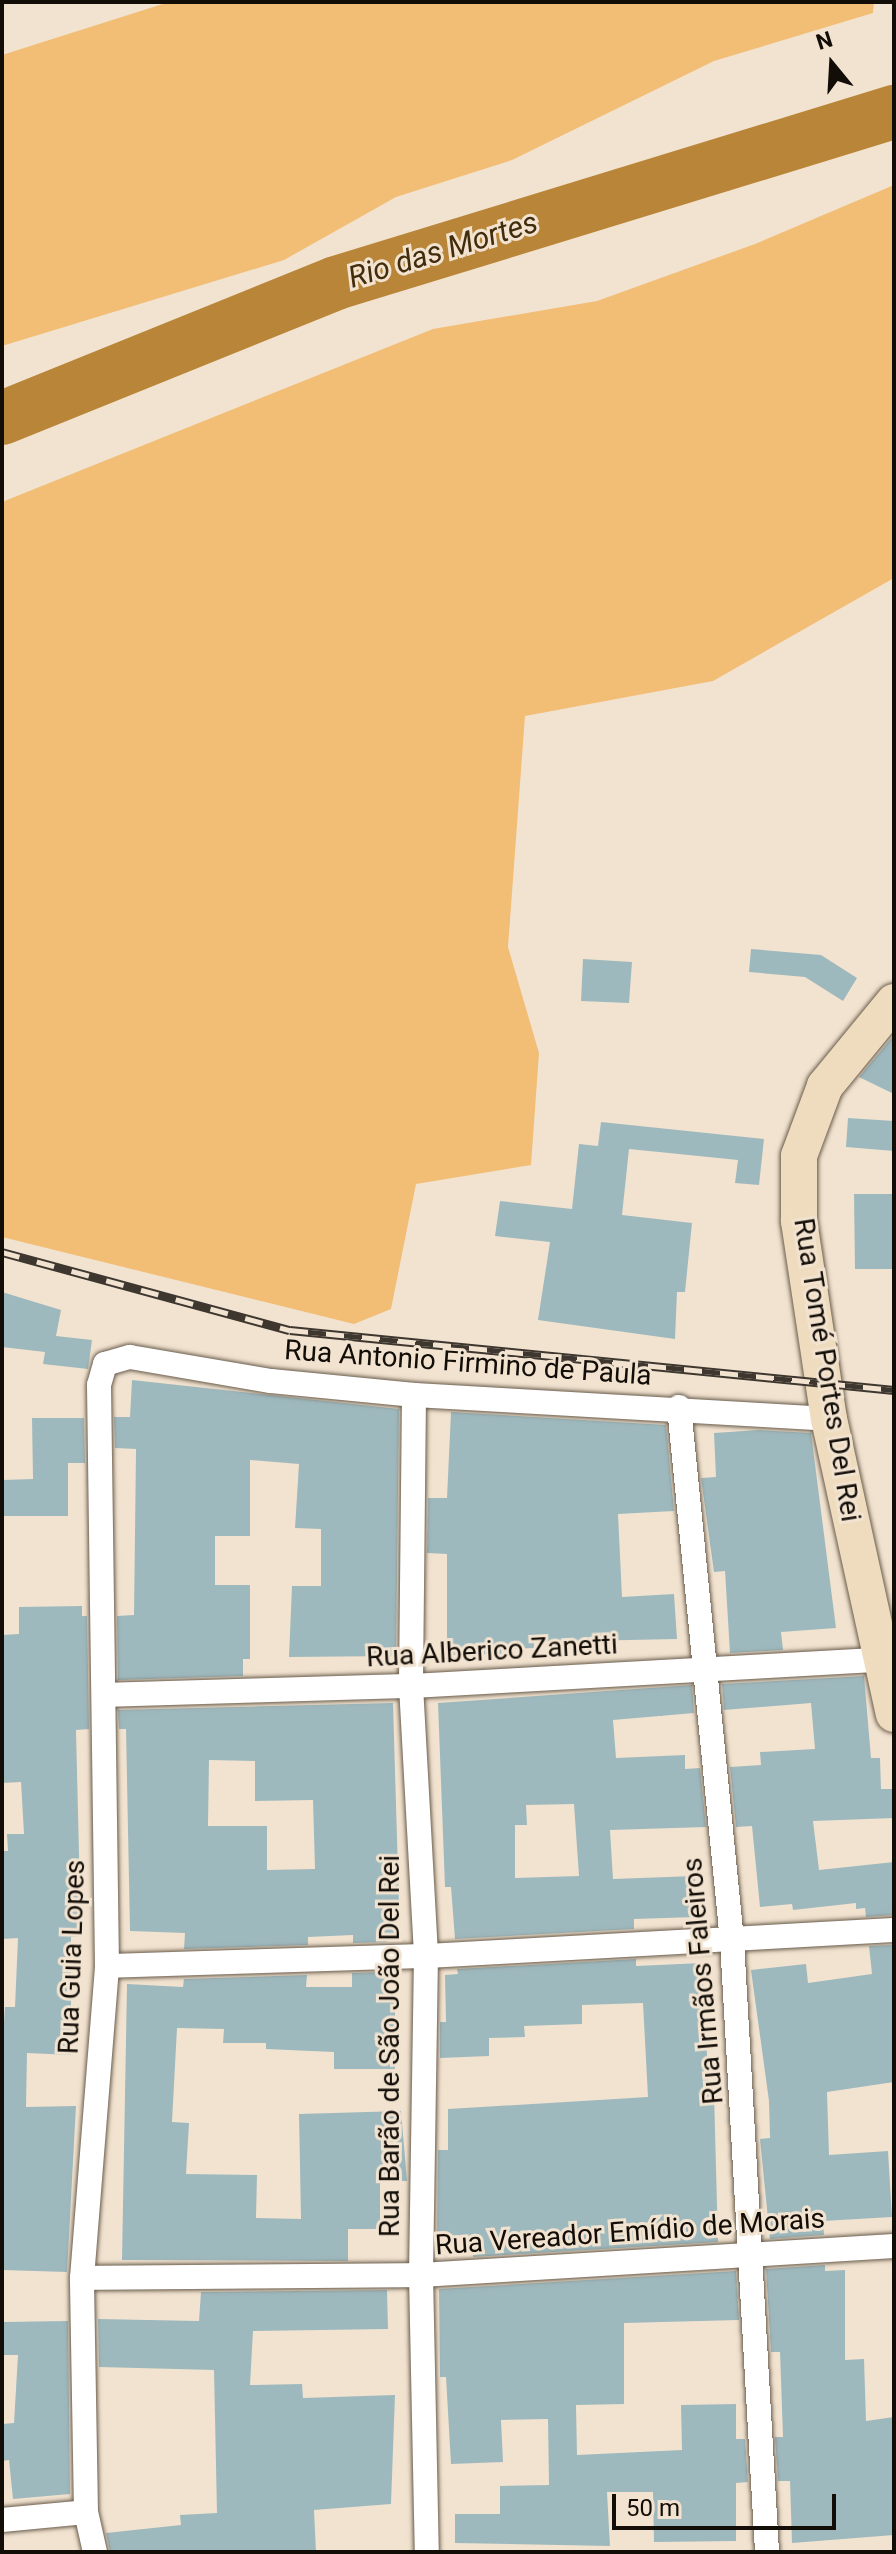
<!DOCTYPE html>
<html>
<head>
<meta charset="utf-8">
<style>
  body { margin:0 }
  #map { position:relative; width:896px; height:2554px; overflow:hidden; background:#f2e3d0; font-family:Roboto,sans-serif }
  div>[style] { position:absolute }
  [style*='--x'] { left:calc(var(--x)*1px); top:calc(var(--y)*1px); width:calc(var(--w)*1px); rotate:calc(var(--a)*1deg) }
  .green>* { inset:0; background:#f2bd75 }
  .river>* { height:54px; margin:-27px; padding:0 27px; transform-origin:27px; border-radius:27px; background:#b98639 }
  .building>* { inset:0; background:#9eb9be }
  .roads { filter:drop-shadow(0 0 2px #695c4c) drop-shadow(0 0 2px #695c4c) }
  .street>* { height:24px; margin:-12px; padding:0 12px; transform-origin:12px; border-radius:12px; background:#fff }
  .secondary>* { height:36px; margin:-18px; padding:0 18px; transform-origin:18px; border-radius:18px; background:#efdcbe }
  .rail>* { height:9px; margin-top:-4.5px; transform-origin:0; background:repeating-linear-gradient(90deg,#f2e3d0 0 18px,#3e372f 0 36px); box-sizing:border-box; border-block:2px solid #3e372f }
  span { translate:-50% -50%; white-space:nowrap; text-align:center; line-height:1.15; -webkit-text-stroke:6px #f2e3d0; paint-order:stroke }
  .street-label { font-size:28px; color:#120d07 }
  .water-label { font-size:30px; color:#422c0b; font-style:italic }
  .frame { position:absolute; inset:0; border:4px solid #120d07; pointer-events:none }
  .north { position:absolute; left:792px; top:24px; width:80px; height:80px; -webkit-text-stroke:6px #f2e3d0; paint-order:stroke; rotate:342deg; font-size:22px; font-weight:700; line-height:32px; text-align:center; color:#120d07 }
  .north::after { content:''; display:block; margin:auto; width:28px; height:36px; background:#120d07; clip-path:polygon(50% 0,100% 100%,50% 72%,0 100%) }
  .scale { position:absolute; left:612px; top:2494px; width:224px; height:36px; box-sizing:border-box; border:4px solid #120d07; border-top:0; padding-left:10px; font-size:24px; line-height:28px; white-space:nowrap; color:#120d07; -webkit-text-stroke:6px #f2e3d0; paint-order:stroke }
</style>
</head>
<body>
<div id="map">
  <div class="green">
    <i style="clip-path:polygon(169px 2px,874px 2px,873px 13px,714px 61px,512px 160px,396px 197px,284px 260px,2px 346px,2px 55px)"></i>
    <i style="clip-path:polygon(894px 185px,894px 578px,713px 681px,525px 716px,508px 947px,539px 1053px,531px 1165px,416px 1184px,391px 1309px,354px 1324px,2px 1237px,2px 502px,433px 329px,597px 301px,755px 244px)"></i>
  </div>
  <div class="river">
    <i style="--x:2;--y:418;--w:360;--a:-22"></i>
    <i style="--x:336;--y:283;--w:584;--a:-17.04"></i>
  </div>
  <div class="building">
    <i style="clip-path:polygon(751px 949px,821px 955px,857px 978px,843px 1001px,805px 977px,749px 972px)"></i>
    <i style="clip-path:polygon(583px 959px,632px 962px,629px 1003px,581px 1001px)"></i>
    <i style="clip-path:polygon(894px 1035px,894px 1094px,859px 1077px)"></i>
    <i style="clip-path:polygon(848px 1118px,894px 1121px,894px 1151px,846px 1147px)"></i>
    <i style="clip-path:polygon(601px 1122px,764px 1139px,759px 1185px,735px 1183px,738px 1160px,629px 1149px,622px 1215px,692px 1223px,685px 1292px,677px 1292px,675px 1339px,538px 1320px,550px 1242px,495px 1236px,500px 1201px,572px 1209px,579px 1144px,598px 1146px)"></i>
    <i style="clip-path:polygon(854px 1194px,894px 1194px,894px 1269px,855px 1269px)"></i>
    <i style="clip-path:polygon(2px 1292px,61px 1310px,56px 1336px,92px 1340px,88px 1369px,43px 1364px,45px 1352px,2px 1347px)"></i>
    <i style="clip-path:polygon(132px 1380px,399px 1409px,396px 1656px,289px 1657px,292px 1586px,321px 1586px,321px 1529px,295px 1528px,299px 1464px,250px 1460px,250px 1536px,215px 1536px,215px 1585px,250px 1585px,250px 1659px,243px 1659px,243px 1676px,118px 1680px,117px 1616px,134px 1615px,136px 1449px,115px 1448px,114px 1417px,130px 1417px)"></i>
    <i style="clip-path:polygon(451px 1412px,666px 1425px,674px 1511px,618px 1514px,622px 1597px,674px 1594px,677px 1639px,534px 1642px,534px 1648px,507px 1649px,507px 1654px,447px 1655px,447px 1554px,427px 1553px,428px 1498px,447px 1498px)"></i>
    <i style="clip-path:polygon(32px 1418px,84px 1418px,85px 1463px,68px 1463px,68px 1516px,2px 1516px,2px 1480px,33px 1479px)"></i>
    <i style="clip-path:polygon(759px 1430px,811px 1433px,836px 1628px,781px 1632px,783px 1650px,730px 1653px,725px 1571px,714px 1572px,701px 1478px,716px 1477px,714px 1433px)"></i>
    <i style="clip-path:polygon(82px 1606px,82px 1616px,87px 1616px,89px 1729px,76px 1730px,81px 1936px,71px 1937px,71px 2055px,27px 2053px,26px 2107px,76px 2106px,67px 2272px,2px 2270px,2px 2052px,5px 2007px,15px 2007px,18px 1938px,2px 1939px,2px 1851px,8px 1851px,7px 1834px,24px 1834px,21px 1782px,2px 1783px,2px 1635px,19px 1634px,19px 1607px)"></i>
    <i style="clip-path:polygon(864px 1676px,871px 1758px,880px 1758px,881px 1789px,894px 1789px,894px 1818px,813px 1821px,819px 1870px,894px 1862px,894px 1915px,866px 1917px,865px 1908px,856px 1909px,856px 1903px,793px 1910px,792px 1904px,760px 1907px,752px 1826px,736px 1827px,730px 1767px,761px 1765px,760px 1752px,815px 1749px,811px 1703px,724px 1710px,722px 1684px)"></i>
    <i style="clip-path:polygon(evenodd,692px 1685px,694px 1713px,613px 1720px,616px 1758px,685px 1755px,685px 1769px,700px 1768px,706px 1827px,610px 1830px,613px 1879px,695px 1876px,696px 1917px,634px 1919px,634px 1929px,455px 1939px,451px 1887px,445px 1887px,438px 1703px,692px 1685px,574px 1804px,579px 1876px,515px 1878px,515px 1825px,527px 1825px,526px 1805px,574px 1804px)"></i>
    <i style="clip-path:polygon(evenodd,393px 1703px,399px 1905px,395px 1934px,387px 1934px,387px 1942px,353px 1943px,353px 1935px,308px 1937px,308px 1945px,184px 1949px,185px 1933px,130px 1931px,126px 1729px,119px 1729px,118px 1710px,393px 1703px,209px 1760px,255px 1761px,255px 1801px,313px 1800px,315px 1869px,267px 1870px,267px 1826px,208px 1826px,209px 1760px)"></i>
    <i style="clip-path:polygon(894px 1945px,894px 2082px,827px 2092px,829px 2155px,888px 2151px,892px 2217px,823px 2221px,824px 2235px,770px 2239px,760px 2139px,770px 2138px,769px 2101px,751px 1970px,806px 1964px,808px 1983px,872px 1974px,869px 1946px)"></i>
    <i style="clip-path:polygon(636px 1959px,636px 1966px,702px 1963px,709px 2093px,714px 2093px,718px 2242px,473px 2257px,473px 2236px,437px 2236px,438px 2150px,448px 2150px,448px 2109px,648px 2097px,643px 2003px,582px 2005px,582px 2024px,524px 2026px,525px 2037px,489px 2038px,489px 2056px,440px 2058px,440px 2022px,446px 2022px,445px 1975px,458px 1974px,457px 1969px)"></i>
    <i style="clip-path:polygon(387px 1972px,387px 1989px,395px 1989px,395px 2069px,334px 2069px,334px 2052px,266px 2049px,266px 2043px,223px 2043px,224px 2029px,177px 2028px,172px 2122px,189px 2123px,186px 2174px,257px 2175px,256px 2218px,301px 2219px,299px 2114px,401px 2111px,407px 2181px,380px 2181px,380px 2229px,348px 2229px,348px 2261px,122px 2260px,127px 1984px,183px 1987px,184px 1979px,307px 1975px,306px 1987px,352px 1987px,352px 1973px)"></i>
    <i style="clip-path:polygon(825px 2265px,825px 2271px,845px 2270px,845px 2360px,864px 2359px,866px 2421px,894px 2417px,894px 2535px,792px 2543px,790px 2481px,778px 2481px,775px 2437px,783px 2437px,780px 2352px,771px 2352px,766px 2269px)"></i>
    <i style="clip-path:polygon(736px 2271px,739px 2320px,624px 2323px,624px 2404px,576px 2405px,577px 2455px,682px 2450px,681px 2405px,736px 2404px,736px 2439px,745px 2439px,748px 2482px,736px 2483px,736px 2541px,654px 2542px,653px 2492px,607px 2492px,610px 2546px,455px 2543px,455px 2514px,500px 2514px,500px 2486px,549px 2485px,548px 2419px,501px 2420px,503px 2462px,451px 2464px,446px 2377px,440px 2377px,439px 2289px)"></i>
    <i style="clip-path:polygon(387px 2290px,388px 2329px,253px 2331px,250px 2385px,302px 2384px,303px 2398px,395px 2395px,391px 2504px,314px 2510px,316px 2552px,110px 2552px,106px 2533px,181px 2525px,180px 2515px,217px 2513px,214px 2370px,99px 2367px,98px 2319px,199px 2321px,201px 2292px)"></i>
    <i style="clip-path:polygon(68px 2321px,70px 2494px,13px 2499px,9px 2460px,2px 2461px,2px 2424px,14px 2423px,18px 2355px,4px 2355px,4px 2322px)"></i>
  </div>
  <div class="roads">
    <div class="street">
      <i style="--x:414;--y:1395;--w:291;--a:90.6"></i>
      <i style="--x:411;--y:1686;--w:270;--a:86.8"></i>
      <i style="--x:426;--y:1956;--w:319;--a:90.9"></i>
      <i style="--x:421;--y:2275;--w:277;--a:88.8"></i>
      <i style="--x:679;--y:1407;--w:537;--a:84.33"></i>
      <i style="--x:732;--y:1941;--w:612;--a:86.72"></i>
      <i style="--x:105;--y:1695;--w:306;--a:-1.7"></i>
      <i style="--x:411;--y:1686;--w:470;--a:-3.2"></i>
      <i style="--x:107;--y:1966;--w:319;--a:-1.8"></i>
      <i style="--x:426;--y:1956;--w:469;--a:-3.2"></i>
      <i style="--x:82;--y:2278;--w:339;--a:-0.5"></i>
      <i style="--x:421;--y:2275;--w:474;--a:-3.5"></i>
      <i style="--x:2;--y:2520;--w:84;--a:-5.4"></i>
      <i style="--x:95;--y:2552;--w:41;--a:-102.7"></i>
      <i style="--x:86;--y:2512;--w:234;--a:-91"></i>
      <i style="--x:82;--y:2278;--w:313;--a:-85.4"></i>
      <i style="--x:107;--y:1966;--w:581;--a:-90.79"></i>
      <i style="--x:99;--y:1385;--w:22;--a:-74"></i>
      <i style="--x:105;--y:1364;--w:26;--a:-16"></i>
      <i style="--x:130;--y:1357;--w:143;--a:9.7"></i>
      <i style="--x:271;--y:1381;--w:144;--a:5.6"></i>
      <i style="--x:414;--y:1395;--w:416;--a:3.3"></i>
    </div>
    <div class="secondary">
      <i style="--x:894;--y:1002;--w:109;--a:129.4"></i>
      <i style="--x:825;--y:1086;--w:75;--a:110.4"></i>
      <i style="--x:799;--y:1156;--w:65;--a:90"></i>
      <i style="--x:799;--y:1221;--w:200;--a:81.4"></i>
      <i style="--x:829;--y:1419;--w:302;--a:77.6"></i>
    </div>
  </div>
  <div class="rail">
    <i style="--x:2;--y:1252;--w:298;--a:15.2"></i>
    <i style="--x:290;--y:1330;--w:607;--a:5.67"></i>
  </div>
  <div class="street-label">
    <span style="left:468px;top:1363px;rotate:4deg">Rua Antonio Firmino de Paula</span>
    <span style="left:827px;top:1370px;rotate:81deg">Rua Tomé Portes Del Rei</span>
    <span style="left:492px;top:1651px;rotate:-3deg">Rua Alberico Zanetti</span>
    <span style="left:72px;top:1957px;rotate:-88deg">Rua Guia Lopes</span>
    <span style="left:703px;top:1981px;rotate:-95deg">Rua Irmãos Faleiros</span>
    <span style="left:390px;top:2046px;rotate:-90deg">Rua Barão de São João Del Rei</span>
    <span style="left:630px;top:2232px;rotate:-4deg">Rua Vereador Emídio de Morais</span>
  </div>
  <div class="water-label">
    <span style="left:443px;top:250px;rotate:-17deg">Rio das Mortes</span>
  </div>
  <div class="frame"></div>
  <div class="north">N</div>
  <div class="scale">50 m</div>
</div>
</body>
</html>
